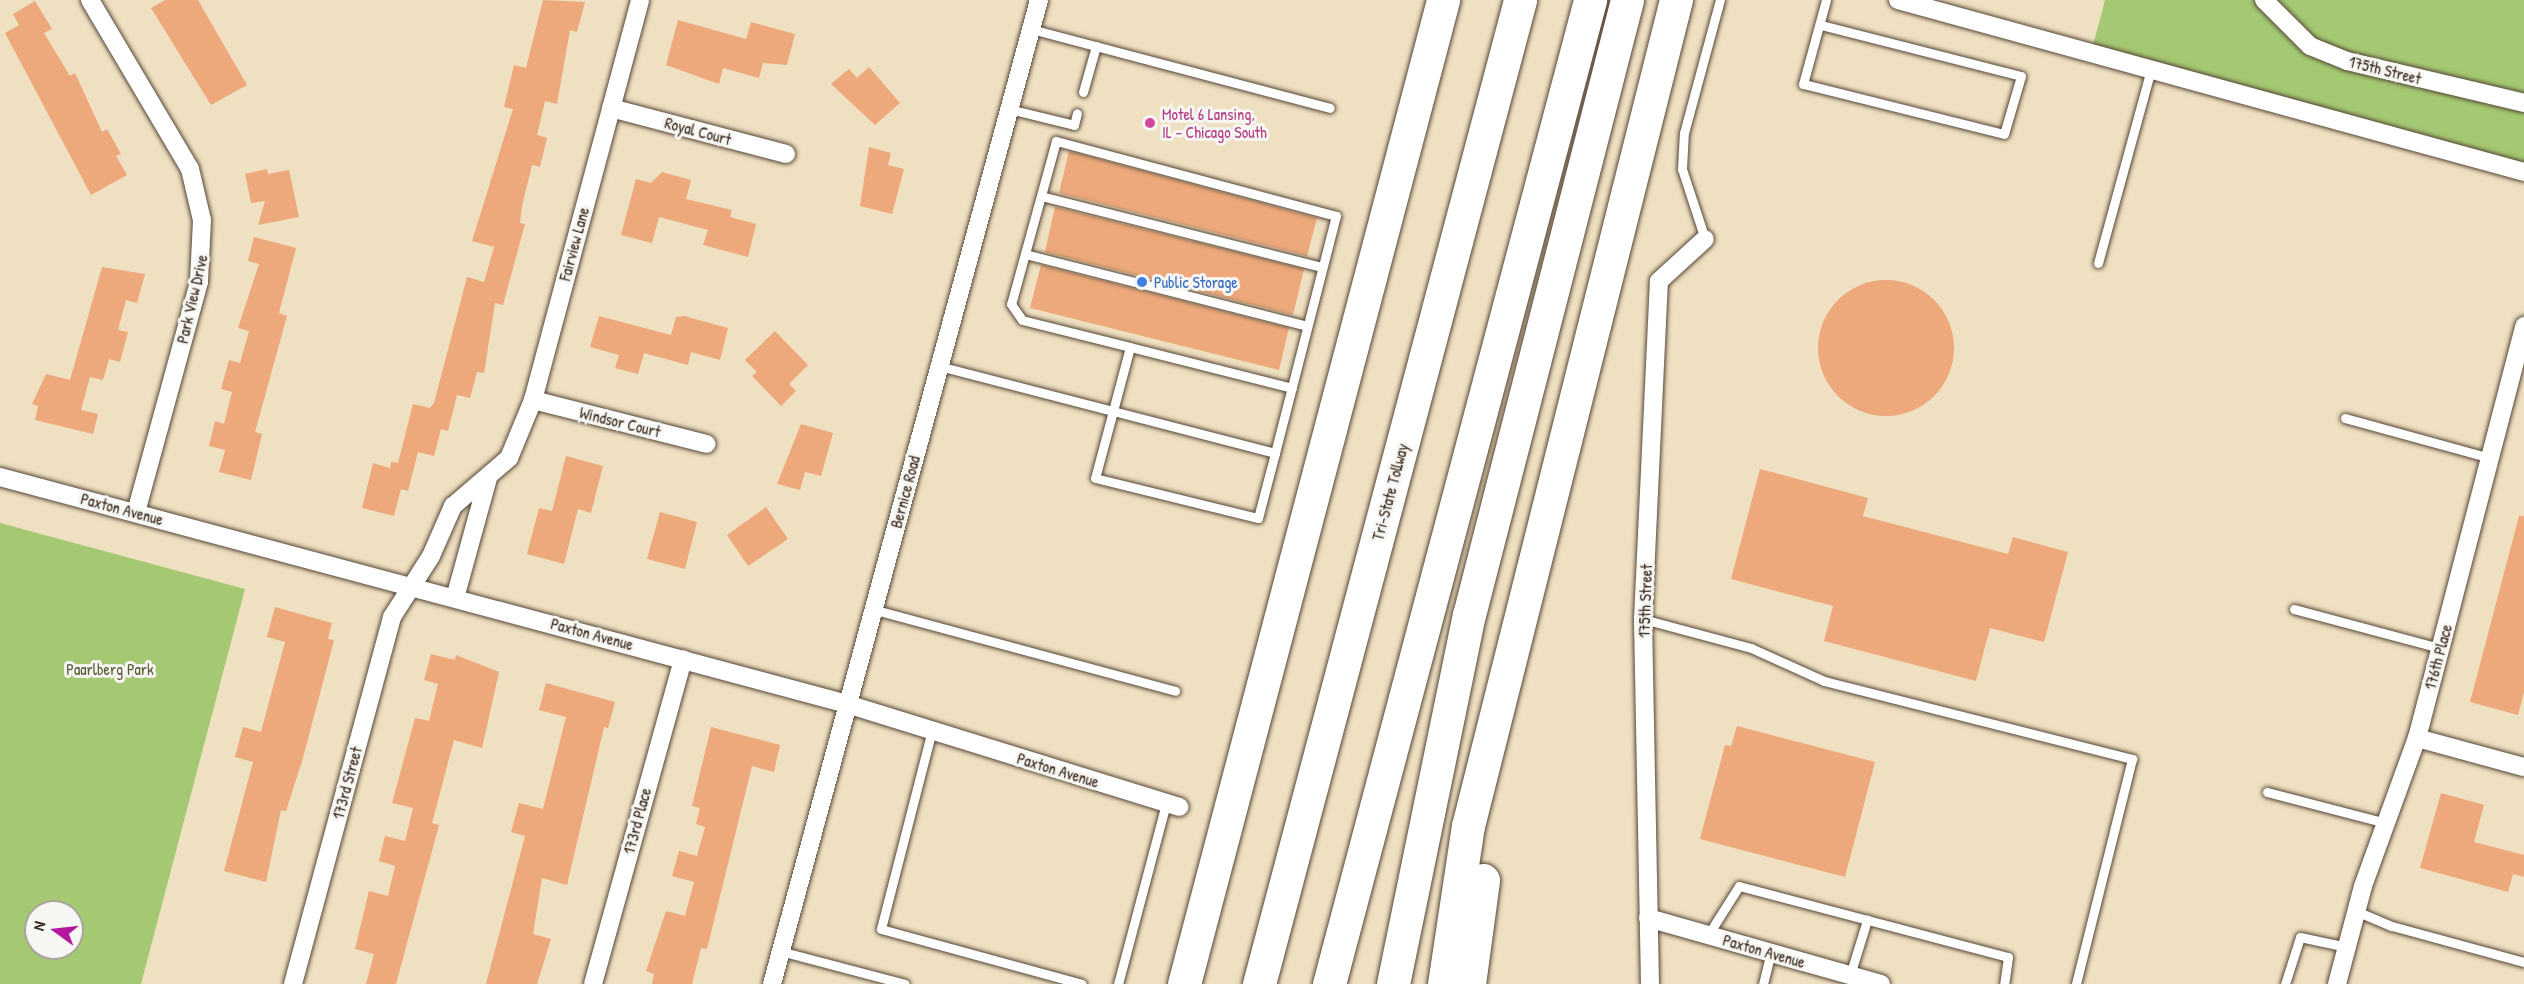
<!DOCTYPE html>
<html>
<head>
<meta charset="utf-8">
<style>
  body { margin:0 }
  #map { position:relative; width:2524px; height:984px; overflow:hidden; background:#eee0c1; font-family:"Patrick Hand",sans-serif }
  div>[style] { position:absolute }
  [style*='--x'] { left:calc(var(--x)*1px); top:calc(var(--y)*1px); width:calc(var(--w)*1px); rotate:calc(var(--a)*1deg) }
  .green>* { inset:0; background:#a5c972 }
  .building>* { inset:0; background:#eda97b }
  .round { border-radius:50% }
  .roads { filter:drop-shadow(0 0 2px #564536) drop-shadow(0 0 2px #564536) }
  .service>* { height:9px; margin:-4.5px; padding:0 4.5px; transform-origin:4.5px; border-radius:4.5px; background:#fff }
  .minor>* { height:18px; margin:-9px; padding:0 9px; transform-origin:9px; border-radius:9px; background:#fff }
  .motorway>* { height:33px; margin:-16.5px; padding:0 16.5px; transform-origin:16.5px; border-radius:16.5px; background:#fff }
  .dots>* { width:16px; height:16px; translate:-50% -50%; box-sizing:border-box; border:3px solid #f6f6f2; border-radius:50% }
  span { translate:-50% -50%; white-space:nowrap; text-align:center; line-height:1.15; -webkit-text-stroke:6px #f6f6f2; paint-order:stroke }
  .street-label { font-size:16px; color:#3b2a1e }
  .hotel-label { font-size:16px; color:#b23c85 }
  .left { translate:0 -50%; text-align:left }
  .shop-label { font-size:16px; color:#366cbe }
  .park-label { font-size:16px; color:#5b5a37 }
  .north { position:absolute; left:24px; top:900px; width:60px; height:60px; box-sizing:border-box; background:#f6f6f2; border:2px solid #aba49d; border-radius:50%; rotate:285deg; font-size:16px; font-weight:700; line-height:24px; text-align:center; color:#3b2a1e }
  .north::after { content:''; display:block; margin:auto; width:21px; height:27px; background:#b5179e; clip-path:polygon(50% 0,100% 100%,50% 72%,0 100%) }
</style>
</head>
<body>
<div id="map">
  <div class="green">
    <i style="clip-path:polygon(2105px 0,2524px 0,2524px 172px,2091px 53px)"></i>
    <i style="clip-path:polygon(evenodd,0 523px,245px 589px,141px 984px,0 984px,0 523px,36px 912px,72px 912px,72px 948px,36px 948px,36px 912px)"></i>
  </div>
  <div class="building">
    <i style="clip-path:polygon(165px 0,198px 0,247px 85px,211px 105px,151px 8px)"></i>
    <i style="clip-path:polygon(543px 0,585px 2px,577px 32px,570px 30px,557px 104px,545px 101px,537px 135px,547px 138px,540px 167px,532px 165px,522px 206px,520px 223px,525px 224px,503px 305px,495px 303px,484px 373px,477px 372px,470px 398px,457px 395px,448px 431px,441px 429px,434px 456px,418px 452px,408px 491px,401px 489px,394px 516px,362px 508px,373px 463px,390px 468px,391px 462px,398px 463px,413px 404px,430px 408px,434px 403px,467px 277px,484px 282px,494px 247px,472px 241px,513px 109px,504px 107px,514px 65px,526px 68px)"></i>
    <i style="clip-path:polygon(35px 1px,52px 29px,44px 33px,70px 76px,75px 73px,102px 132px,107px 129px,121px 154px,116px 156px,127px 175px,91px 195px,5px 33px,19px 25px,13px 14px)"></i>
    <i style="clip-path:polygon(678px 20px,746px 39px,751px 22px,795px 34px,787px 65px,763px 63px,759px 78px,723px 68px,719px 84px,666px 65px)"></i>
    <i style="clip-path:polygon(869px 67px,900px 103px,875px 125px,831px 84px,849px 69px,857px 78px)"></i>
    <i style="clip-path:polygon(869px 147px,891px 153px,888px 165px,904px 169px,892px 214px,860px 206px)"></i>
    <i style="clip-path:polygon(1069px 151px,1317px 218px,1307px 256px,1059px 193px)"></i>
    <i style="clip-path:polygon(267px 169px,268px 174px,289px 170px,299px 217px,258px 225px,265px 201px,251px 203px,245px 174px)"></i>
    <i style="clip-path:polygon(662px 172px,691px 180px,686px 199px,732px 210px,730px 217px,756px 224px,748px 257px,703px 245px,708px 230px,659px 217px,652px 243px,621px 235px,636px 179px,651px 183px)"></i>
    <i style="clip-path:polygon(1055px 207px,1304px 269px,1293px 315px,1045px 252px)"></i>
    <i style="clip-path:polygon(254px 237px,296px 248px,279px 313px,287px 316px,255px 432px,262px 434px,251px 480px,219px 472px,225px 450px,209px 446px,215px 421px,224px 424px,232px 392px,221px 389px,229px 360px,240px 363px,249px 331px,238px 328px,259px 264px,248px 261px)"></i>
    <i style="clip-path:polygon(1041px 265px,1289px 328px,1279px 370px,1030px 308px)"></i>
    <i style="clip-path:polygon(102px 267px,145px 274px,137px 303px,126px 300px,118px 330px,128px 332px,120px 362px,109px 359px,103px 380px,90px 377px,81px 410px,98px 414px,93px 434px,35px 420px,38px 406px,32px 404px,46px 374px,70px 380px)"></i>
    <i class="round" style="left:1818px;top:280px;width:136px;height:136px"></i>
    <i style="clip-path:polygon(599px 316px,671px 335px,676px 317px,684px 316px,728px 328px,720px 360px,691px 352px,688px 365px,644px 353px,638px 374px,615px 368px,619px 355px,590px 347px)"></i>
    <i style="clip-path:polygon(775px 331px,808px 365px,789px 384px,796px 391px,781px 406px,752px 376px,757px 372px,745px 360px)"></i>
    <i style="clip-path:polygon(801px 424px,833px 433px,821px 476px,805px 472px,800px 490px,777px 484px)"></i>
    <i style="clip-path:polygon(566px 456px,603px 466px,591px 513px,578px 509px,564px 564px,527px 554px,539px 508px,552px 511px)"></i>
    <i style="clip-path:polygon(1760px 469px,1868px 498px,1863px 516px,2008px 554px,2013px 537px,2068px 552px,2044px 642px,1990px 628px,1976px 681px,1824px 641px,1833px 606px,1731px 579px)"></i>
    <i style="clip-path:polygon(766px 507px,788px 539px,748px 566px,727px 535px)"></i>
    <i style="clip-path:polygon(660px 512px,697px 522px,685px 569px,647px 559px)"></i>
    <i style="clip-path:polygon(2519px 516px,2524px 516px,2524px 692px,2518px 715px,2470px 702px)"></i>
    <i style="clip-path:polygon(275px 607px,332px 623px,328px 639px,334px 640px,303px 758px,286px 811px,281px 810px,266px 882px,224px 871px,253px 762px,235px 757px,243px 727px,261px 732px,285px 642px,267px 637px)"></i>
    <i style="clip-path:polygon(431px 654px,455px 660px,456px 655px,499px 672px,482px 748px,454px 740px,432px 823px,439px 825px,396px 984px,366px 984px,374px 954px,355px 949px,369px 891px,388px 896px,395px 866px,379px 861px,385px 836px,405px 841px,413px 808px,392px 803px,415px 718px,429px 721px,438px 684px,424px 680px)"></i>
    <i style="clip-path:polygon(546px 683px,615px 702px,608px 728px,604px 727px,567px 885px,542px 878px,533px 934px,551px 939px,537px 984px,486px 984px,525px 836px,511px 832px,519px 803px,543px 809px,566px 717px,539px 710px)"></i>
    <i style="clip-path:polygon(1737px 726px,1875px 762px,1845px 877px,1700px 839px,1725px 745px,1731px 746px)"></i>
    <i style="clip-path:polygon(711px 727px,780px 745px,774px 772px,752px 766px,707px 949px,701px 948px,692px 984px,652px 984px,654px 974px,646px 971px,666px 911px,685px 916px,694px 882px,672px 876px,679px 851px,697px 856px,705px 827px,696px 824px,700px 808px,692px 806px)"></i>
    <i style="clip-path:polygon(2441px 793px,2484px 805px,2474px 842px,2524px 855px,2524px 877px,2513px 874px,2508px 892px,2420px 868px)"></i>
  </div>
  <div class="roads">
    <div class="service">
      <i style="--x:1821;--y:25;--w:206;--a:14.3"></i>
      <i style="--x:2021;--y:76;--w:60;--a:106.3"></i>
      <i style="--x:2004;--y:134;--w:207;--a:-166"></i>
      <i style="--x:1803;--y:84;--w:87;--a:-74.7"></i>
      <i style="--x:1031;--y:29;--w:309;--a:14.8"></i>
      <i style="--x:1083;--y:92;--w:48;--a:-74.2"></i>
      <i style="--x:1009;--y:109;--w:67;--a:13.8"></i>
      <i style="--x:1074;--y:125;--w:12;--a:-76"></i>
      <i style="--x:1041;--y:196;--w:290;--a:14.2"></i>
      <i style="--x:1705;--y:239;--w:74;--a:-108.2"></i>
      <i style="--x:1682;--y:169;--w:36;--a:-87"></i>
      <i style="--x:1684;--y:133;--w:138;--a:-74.9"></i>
      <i style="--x:1025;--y:254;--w:291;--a:14.3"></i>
      <i style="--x:2098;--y:263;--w:201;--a:-74.7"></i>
      <i style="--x:1130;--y:347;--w:167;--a:14.2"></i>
      <i style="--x:939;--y:366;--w:180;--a:14.5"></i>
      <i style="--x:1113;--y:411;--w:167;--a:14.5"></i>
      <i style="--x:1275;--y:453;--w:245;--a:-75.6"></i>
      <i style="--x:1336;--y:216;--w:290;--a:-165"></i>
      <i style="--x:1056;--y:141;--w:169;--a:105.4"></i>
      <i style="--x:1011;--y:304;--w:19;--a:55"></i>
      <i style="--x:1022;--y:320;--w:111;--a:14"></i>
      <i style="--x:1130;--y:347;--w:66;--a:104.9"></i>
      <i style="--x:1113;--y:411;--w:69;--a:105"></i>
      <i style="--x:1095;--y:478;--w:168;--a:13.8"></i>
      <i style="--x:1258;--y:518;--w:67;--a:-75.3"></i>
      <i style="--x:2345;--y:418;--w:150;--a:15.4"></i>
      <i style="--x:872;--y:609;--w:314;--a:15.1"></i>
      <i style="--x:2294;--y:609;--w:151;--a:15"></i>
      <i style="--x:1643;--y:619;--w:112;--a:15"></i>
      <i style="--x:1751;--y:648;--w:80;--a:24.3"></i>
      <i style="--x:1824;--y:681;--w:318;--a:14.2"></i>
      <i style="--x:2132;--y:759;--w:232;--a:104"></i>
      <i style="--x:932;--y:730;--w:205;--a:104.4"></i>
      <i style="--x:881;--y:929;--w:208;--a:15.3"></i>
      <i style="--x:2267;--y:792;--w:123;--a:14.6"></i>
      <i style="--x:2356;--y:911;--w:39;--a:23"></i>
      <i style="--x:2392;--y:926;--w:137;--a:15.3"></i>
      <i style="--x:1708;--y:935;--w:58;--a:-57.7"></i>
      <i style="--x:1739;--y:886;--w:278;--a:14.8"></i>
      <i style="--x:2008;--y:957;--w:27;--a:98"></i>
      <i style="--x:780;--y:951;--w:129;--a:14.8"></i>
      <i style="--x:1850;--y:975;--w:58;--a:-72.8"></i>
      <i style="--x:1118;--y:984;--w:187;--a:-75.1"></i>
      <i style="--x:1763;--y:984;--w:32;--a:-76"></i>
      <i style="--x:2285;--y:984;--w:49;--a:-72.3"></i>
      <i style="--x:2300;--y:937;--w:48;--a:12"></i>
    </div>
    <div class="minor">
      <i style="--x:90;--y:0;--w:196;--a:59.4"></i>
      <i style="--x:190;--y:169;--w:52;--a:76.8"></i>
      <i style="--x:202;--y:220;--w:62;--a:92.8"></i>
      <i style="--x:199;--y:282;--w:239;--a:105.3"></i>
      <i style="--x:1898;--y:0;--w:649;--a:15.36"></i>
      <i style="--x:2264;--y:0;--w:65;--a:45"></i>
      <i style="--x:2310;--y:46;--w:40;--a:22"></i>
      <i style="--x:2347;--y:61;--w:182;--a:13.3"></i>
      <i style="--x:611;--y:108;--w:181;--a:14.7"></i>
      <i style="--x:533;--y:400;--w:179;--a:14.2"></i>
      <i style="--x:0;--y:477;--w:877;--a:15"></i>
      <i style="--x:847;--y:704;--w:348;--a:17.2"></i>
      <i style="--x:455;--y:598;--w:124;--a:-74.6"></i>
      <i style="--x:2417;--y:738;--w:111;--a:15.2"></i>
      <i style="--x:1648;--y:918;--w:242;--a:15.8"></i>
      <i style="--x:293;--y:984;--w:380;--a:-74.9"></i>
      <i style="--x:392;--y:617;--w:72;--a:-57.4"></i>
      <i style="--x:431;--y:556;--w:55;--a:-66.3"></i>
      <i style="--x:453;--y:506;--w:74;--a:-40.6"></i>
      <i style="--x:509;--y:458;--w:63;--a:-67.5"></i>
      <i style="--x:533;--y:400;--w:414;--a:-75"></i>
      <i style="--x:593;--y:984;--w:337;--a:-74.5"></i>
      <i style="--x:772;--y:984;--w:1020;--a:-74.82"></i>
      <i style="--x:1650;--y:984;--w:365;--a:-91.1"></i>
      <i style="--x:1643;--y:619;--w:338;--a:-87.3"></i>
      <i style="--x:1659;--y:281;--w:62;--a:-42.4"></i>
      <i style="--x:2337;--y:984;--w:101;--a:-75.1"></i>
      <i style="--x:2363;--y:886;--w:158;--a:-70"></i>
      <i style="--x:2417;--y:738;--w:426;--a:-75.4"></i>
    </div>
    <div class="motorway">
      <i style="--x:1184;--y:984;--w:1018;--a:-75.25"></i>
      <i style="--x:1259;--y:984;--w:1018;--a:-75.14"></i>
      <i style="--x:1329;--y:984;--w:1018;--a:-75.14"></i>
      <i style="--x:1393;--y:984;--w:377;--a:-78.4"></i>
      <i style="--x:1469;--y:615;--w:635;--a:-75.59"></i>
      <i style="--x:1444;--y:984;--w:160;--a:-81.4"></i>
      <i style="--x:1468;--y:826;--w:852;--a:-75.87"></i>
      <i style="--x:1469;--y:984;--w:105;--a:-82.3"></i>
    </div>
  </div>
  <div class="dots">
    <i style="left:1150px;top:123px;background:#d1479c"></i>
    <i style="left:1142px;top:282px;background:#3f7fe0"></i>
  </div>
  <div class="street-label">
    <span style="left:2385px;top:70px;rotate:14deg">175th Street</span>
    <span style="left:698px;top:131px;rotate:15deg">Royal Court</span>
    <span style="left:574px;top:244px;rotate:-75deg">Fairview Lane</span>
    <span style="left:192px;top:299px;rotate:-77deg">Park View Drive</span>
    <span style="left:620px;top:422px;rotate:14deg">Windsor Court</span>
    <span style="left:905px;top:492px;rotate:-75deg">Bernice Road</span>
    <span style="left:1390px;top:492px;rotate:-75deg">Tri-State Tollway</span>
    <span style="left:122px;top:509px;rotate:15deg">Paxton Avenue</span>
    <span style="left:1645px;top:601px;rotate:-88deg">175th Street</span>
    <span style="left:592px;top:634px;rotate:15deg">Paxton Avenue</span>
    <span style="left:2438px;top:657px;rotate:-75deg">176th Place</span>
    <span style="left:1058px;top:770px;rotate:17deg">Paxton Avenue</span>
    <span style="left:347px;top:783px;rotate:-75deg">173rd Street</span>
    <span style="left:637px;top:821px;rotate:-75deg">173rd Place</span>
    <span style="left:1764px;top:951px;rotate:16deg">Paxton Avenue</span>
  </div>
  <div class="hotel-label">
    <span class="left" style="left:1162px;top:123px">Motel 6 Lansing,<br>IL - Chicago South</span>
  </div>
  <div class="shop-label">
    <span class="left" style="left:1154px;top:282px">Public Storage</span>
  </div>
  <div class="park-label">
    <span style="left:110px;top:669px">Paarlberg Park</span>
  </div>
  <div class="north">N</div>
</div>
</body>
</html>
